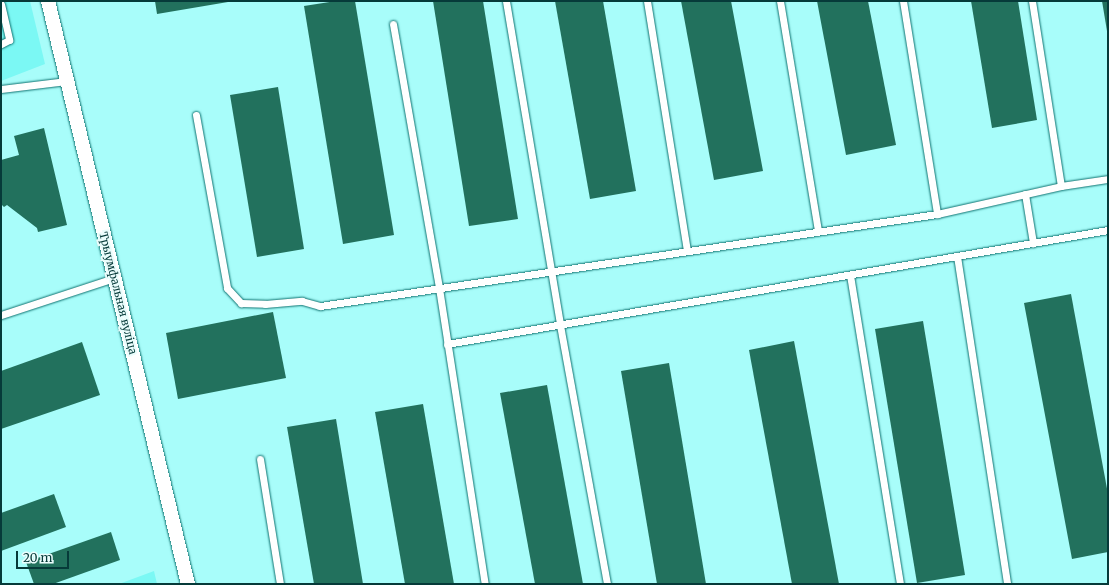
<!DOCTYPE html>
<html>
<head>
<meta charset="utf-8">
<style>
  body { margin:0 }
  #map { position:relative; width:1109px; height:585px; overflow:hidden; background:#a8fdfa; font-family:Merriweather,serif }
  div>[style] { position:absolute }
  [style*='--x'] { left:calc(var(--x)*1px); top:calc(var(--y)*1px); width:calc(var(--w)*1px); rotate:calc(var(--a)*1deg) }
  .built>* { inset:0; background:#7bf8f4 }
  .building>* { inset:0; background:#22715d }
  .roads { filter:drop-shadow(0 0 1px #0f7270) drop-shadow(0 0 1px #0f7270) }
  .lane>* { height:7px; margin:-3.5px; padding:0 3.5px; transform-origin:3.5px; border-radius:3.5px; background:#fff }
  .street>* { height:14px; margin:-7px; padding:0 7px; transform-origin:7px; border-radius:7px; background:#fff }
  span { translate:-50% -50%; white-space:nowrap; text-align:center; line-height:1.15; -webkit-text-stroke:4px #eafdfc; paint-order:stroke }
  .street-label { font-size:11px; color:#063a39 }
  .frame { position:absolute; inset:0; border:2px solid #063a39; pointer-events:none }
  .scale { position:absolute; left:16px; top:551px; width:53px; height:18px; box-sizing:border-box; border:2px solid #063a39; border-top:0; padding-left:5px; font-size:12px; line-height:14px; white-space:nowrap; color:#063a39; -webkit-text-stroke:3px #eafdfc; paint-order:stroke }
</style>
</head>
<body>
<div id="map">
  <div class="built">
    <i style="clip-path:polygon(1px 1px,30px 1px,45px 64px,1px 81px)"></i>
    <i style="clip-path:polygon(154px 571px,157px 584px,119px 584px)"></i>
  </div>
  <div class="building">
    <i style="clip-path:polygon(155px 1px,227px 1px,228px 2px,157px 14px)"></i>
    <i style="clip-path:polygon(336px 1px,355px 1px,394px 235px,343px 244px,304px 6px)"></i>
    <i style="clip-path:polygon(433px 1px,483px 1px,518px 219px,469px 226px)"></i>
    <i style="clip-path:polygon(555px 1px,603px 1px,636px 191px,590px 199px)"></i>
    <i style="clip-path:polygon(681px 1px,731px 1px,763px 171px,714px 180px)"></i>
    <i style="clip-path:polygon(817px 1px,868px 1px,896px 145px,846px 155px)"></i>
    <i style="clip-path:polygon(971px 1px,1018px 1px,1037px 120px,992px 128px)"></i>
    <i style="clip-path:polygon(1102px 1px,1108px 1px,1108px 31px,1107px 31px)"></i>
    <i style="clip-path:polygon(278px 87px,304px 249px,257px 257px,230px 95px)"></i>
    <i style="clip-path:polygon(44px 128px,67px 225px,38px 232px,37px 228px,7px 205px,4px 207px,1px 204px,1px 160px,19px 155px,14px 136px)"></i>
    <i style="clip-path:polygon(1071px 294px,1108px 494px,1108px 552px,1072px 559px,1024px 303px)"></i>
    <i style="clip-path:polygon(273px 312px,286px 378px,178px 399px,166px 333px)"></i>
    <i style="clip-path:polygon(923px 321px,965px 575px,917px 583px,875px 329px)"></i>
    <i style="clip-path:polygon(794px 341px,839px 584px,792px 584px,749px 350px)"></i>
    <i style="clip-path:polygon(82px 342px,100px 395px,1px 429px,1px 371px)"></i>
    <i style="clip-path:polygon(669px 363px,706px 584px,657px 584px,621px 371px)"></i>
    <i style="clip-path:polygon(547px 385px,583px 584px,535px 584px,500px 393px)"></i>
    <i style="clip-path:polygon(423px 404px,454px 584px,405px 584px,375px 412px)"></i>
    <i style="clip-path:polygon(336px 419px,363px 584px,314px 584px,287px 427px)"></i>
    <i style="clip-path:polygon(54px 494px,66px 527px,1px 551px,1px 513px)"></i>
    <i style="clip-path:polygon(111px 532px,120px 560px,53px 584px,34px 584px,26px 562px)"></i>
  </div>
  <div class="roads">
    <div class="lane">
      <i style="--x:506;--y:1;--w:328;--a:80.5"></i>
      <i style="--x:560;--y:325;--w:263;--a:79.7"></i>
      <i style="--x:647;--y:1;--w:253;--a:80.9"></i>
      <i style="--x:780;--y:1;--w:233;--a:80.6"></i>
      <i style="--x:903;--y:1;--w:216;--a:80.9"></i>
      <i style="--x:1032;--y:1;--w:187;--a:81.1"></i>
      <i style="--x:1;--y:4;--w:37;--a:77"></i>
      <i style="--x:9;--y:40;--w:9;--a:153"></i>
      <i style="--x:393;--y:24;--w:268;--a:80.1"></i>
      <i style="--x:439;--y:288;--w:300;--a:81.2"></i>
      <i style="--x:1;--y:89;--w:66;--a:-6.9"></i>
      <i style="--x:196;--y:115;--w:176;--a:79.8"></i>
      <i style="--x:227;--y:288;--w:21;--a:47"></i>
      <i style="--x:241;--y:303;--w:24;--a:2"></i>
      <i style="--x:265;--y:304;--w:37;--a:-5"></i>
      <i style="--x:302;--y:301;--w:19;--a:16"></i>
      <i style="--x:320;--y:306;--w:624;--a:-8.48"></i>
      <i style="--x:937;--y:214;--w:127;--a:-12.7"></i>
      <i style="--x:1061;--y:186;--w:48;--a:-8.5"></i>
      <i style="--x:1025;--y:194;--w:50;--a:80.7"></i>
      <i style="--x:957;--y:256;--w:332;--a:81.3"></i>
      <i style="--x:850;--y:275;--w:313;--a:80.8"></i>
      <i style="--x:1;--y:315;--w:119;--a:-18.1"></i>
      <i style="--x:447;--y:344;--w:671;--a:-9.79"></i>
      <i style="--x:260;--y:459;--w:127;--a:80.9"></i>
    </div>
    <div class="street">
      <i style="--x:48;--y:1;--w:600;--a:76.5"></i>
    </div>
  </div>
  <div class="street-label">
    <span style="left:118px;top:293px;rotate:76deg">Трыумфальная вуліца</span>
  </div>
  <div class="frame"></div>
  <div class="scale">20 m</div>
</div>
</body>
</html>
